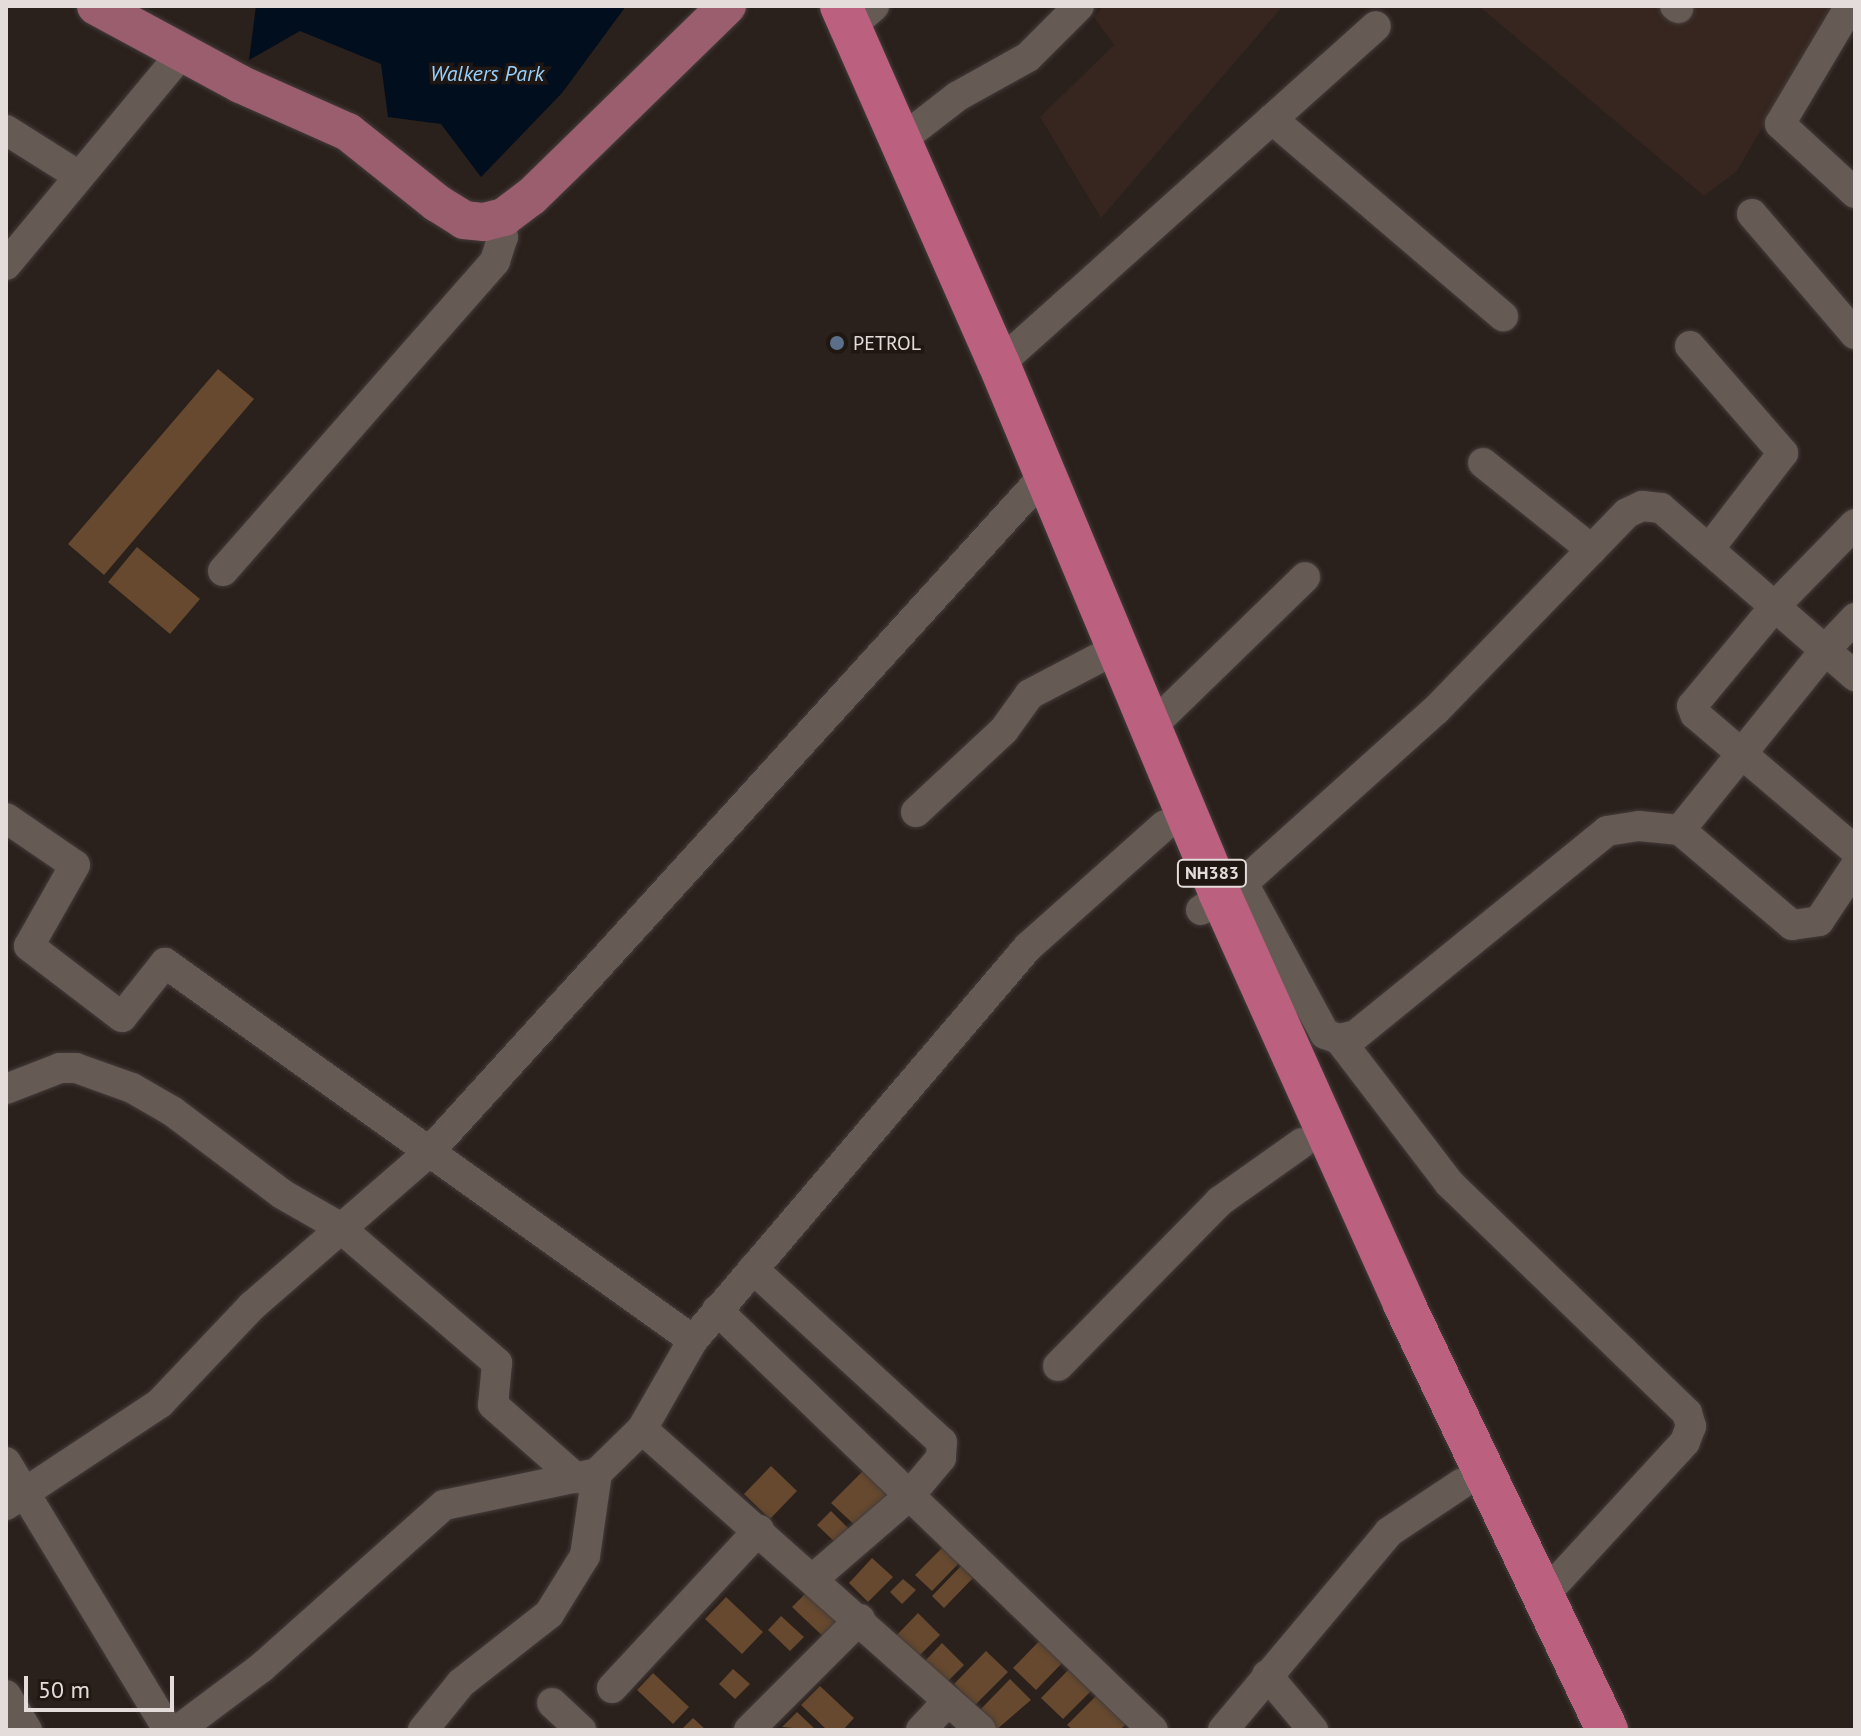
<!DOCTYPE html>
<html>
<head>
<meta charset="utf-8">
<style>
  body { margin:0 }
  #map { position:relative; width:1861px; height:1736px; overflow:hidden; background:#2a201c; font-family:"PT Sans",sans-serif }
  div>[style] { position:absolute }
  [style*='--x'] { left:calc(var(--x)*1px); top:calc(var(--y)*1px); width:calc(var(--w)*1px); rotate:calc(var(--a)*1deg) }
  .built>* { inset:0; background:#36261f }
  .water>* { inset:0; background:#000e1e }
  .building>* { inset:0; background:#66492e }
  .roads { filter:drop-shadow(0 0 2px #443c3a) drop-shadow(0 0 2px #443c3a) }
  .minor>* { height:30px; margin:-15px; padding:0 15px; transform-origin:15px; border-radius:15px; background:#665a55 }
  .major>* { height:38px; margin:-19px; padding:0 19px; transform-origin:19px; border-radius:19px; background:#9a5e6e }
  .highway>* { height:42px; margin:-21px; padding:0 21px; transform-origin:21px; border-radius:21px; background:#bc607f }
  .dots>* { width:22px; height:22px; translate:-50% -50%; box-sizing:border-box; border:4px solid #201713; border-radius:50% }
  span { translate:-50% -50%; white-space:nowrap; text-align:center; line-height:1.15; -webkit-text-stroke:7px #201713; paint-order:stroke }
  .shield-label span { padding:2px 6px; background:#201713; border:2px solid; border-radius:6px; -webkit-text-stroke-width:0 }
  .shield-label { font-size:18px; color:#e3dcda; font-weight:700 }
  .poi-label { font-size:20px; color:#e3dcda }
  .left { translate:0 -50%; text-align:left }
  .water-label { font-size:22px; color:#97d0fd; font-style:italic }
  .frame { position:absolute; inset:0; border:8px solid #e3dcda; pointer-events:none }
  .scale { position:absolute; left:24px; top:1676px; width:150px; height:36px; box-sizing:border-box; border:4px solid #e3dcda; border-top:0; padding-left:10px; font-size:24px; line-height:28px; white-space:nowrap; color:#e3dcda; -webkit-text-stroke:6px #201713; paint-order:stroke }
</style>
</head>
<body>
<div id="map">
  <div class="built">
    <i style="clip-path:polygon(1103px 6px,1283px 6px,1101px 218px,1040px 117px,1114px 45px,1094px 17px)"></i>
    <i style="clip-path:polygon(1479px 6px,1833px 6px,1737px 171px,1704px 196px)"></i>
  </div>
  <div class="water">
    <i style="clip-path:polygon(256px 6px,626px 6px,562px 93px,481px 177px,441px 124px,388px 117px,381px 64px,300px 31px,249px 60px)"></i>
  </div>
  <div class="building">
    <i style="clip-path:polygon(218px 369px,254px 399px,104px 575px,68px 544px)"></i>
    <i style="clip-path:polygon(137px 547px,200px 599px,170px 634px,108px 582px)"></i>
    <i style="clip-path:polygon(771px 1466px,797px 1491px,770px 1519px,744px 1494px)"></i>
    <i style="clip-path:polygon(867px 1467px,895px 1494px,860px 1530px,831px 1503px)"></i>
    <i style="clip-path:polygon(831px 1511px,850px 1530px,837px 1544px,817px 1525px)"></i>
    <i style="clip-path:polygon(945px 1545px,961px 1561px,932px 1591px,915px 1575px)"></i>
    <i style="clip-path:polygon(872px 1558px,893px 1577px,868px 1602px,849px 1583px)"></i>
    <i style="clip-path:polygon(961px 1566px,973px 1578px,944px 1608px,932px 1596px)"></i>
    <i style="clip-path:polygon(903px 1579px,916px 1590px,902px 1604px,890px 1592px)"></i>
    <i style="clip-path:polygon(808px 1591px,844px 1626px,829px 1642px,792px 1607px)"></i>
    <i style="clip-path:polygon(726px 1597px,763px 1632px,742px 1654px,705px 1619px)"></i>
    <i style="clip-path:polygon(918px 1613px,940px 1635px,917px 1658px,895px 1637px)"></i>
    <i style="clip-path:polygon(781px 1616px,804px 1637px,790px 1651px,768px 1630px)"></i>
    <i style="clip-path:polygon(1046px 1634px,1069px 1656px,1036px 1690px,1013px 1668px)"></i>
    <i style="clip-path:polygon(942px 1643px,964px 1665px,947px 1682px,925px 1661px)"></i>
    <i style="clip-path:polygon(986px 1651px,1008px 1672px,975px 1705px,954px 1684px)"></i>
    <i style="clip-path:polygon(1074px 1664px,1096px 1686px,1063px 1719px,1041px 1698px)"></i>
    <i style="clip-path:polygon(733px 1669px,750px 1684px,735px 1699px,719px 1684px)"></i>
    <i style="clip-path:polygon(653px 1673px,689px 1707px,673px 1724px,637px 1690px)"></i>
    <i style="clip-path:polygon(1010px 1679px,1031px 1700px,996px 1730px,978px 1712px)"></i>
    <i style="clip-path:polygon(820px 1686px,854px 1718px,843px 1730px,827px 1730px,801px 1705px)"></i>
    <i style="clip-path:polygon(1100px 1692px,1130px 1720px,1120px 1730px,1073px 1730px,1067px 1725px)"></i>
    <i style="clip-path:polygon(797px 1712px,816px 1730px,782px 1727px)"></i>
    <i style="clip-path:polygon(693px 1718px,706px 1730px,681px 1730px)"></i>
  </div>
  <div class="roads">
    <div class="minor">
      <i style="--x:1675;--y:6;--w:4;--a:34"></i>
      <i style="--x:1850;--y:6;--w:137;--a:120.7"></i>
      <i style="--x:1780;--y:124;--w:102;--a:42.6"></i>
      <i style="--x:850;--y:27;--w:32;--a:-41"></i>
      <i style="--x:1272;--y:119;--w:304;--a:40.5"></i>
      <i style="--x:6;--y:130;--w:86;--a:32.2"></i>
      <i style="--x:901;--y:140;--w:72;--a:-37.7"></i>
      <i style="--x:958;--y:96;--w:80;--a:-29.1"></i>
      <i style="--x:1028;--y:57;--w:72;--a:-45"></i>
      <i style="--x:1752;--y:214;--w:158;--a:49.4"></i>
      <i style="--x:6;--y:265;--w:276;--a:-50.3"></i>
      <i style="--x:1690;--y:346;--w:142;--a:49"></i>
      <i style="--x:1783;--y:453;--w:121;--a:127.6"></i>
      <i style="--x:999;--y:364;--w:506;--a:-41.88"></i>
      <i style="--x:1483;--y:463;--w:139;--a:38.6"></i>
      <i style="--x:1855;--y:524;--w:113;--a:134.3"></i>
      <i style="--x:1776;--y:605;--w:131;--a:129.7"></i>
      <i style="--x:1692;--y:706;--w:9;--a:69"></i>
      <i style="--x:1695;--y:714;--w:210;--a:40.4"></i>
      <i style="--x:223;--y:571;--w:412;--a:-48.7"></i>
      <i style="--x:495;--y:261;--w:25;--a:-72"></i>
      <i style="--x:503;--y:237;--w:19;--a:-102"></i>
      <i style="--x:1151;--y:727;--w:215;--a:-44.2"></i>
      <i style="--x:916;--y:812;--w:120;--a:-43"></i>
      <i style="--x:1004;--y:730;--w:44;--a:-54.2"></i>
      <i style="--x:1030;--y:694;--w:76;--a:-27.6"></i>
      <i style="--x:6;--y:818;--w:83;--a:34.3"></i>
      <i style="--x:75;--y:865;--w:93;--a:119.6"></i>
      <i style="--x:29;--y:946;--w:117;--a:37.4"></i>
      <i style="--x:122;--y:1017;--w:69;--a:-51.5"></i>
      <i style="--x:165;--y:963;--w:649;--a:35.53"></i>
      <i style="--x:1680;--y:830;--w:147;--a:40.3"></i>
      <i style="--x:1792;--y:925;--w:27;--a:-8"></i>
      <i style="--x:1819;--y:921;--w:65;--a:-56.3"></i>
      <i style="--x:1243;--y:883;--w:172;--a:61.5"></i>
      <i style="--x:1325;--y:1034;--w:15;--a:20"></i>
      <i style="--x:1339;--y:1039;--w:17;--a:-13"></i>
      <i style="--x:1356;--y:1035;--w:323;--a:-39.1"></i>
      <i style="--x:1607;--y:831;--w:32;--a:-9"></i>
      <i style="--x:1639;--y:826;--w:41;--a:5.6"></i>
      <i style="--x:1680;--y:830;--w:231;--a:-51.1"></i>
      <i style="--x:1825;--y:650;--w:40;--a:41"></i>
      <i style="--x:1201;--y:910;--w:50;--a:-32.7"></i>
      <i style="--x:1243;--y:883;--w:259;--a:-41.9"></i>
      <i style="--x:1436;--y:710;--w:274;--a:-45.9"></i>
      <i style="--x:1627;--y:513;--w:17;--a:-25"></i>
      <i style="--x:1642;--y:506;--w:19;--a:6"></i>
      <i style="--x:1661;--y:508;--w:217;--a:40.9"></i>
      <i style="--x:1825;--y:650;--w:44;--a:-46.8"></i>
      <i style="--x:1339;--y:1039;--w:181;--a:52.6"></i>
      <i style="--x:1449;--y:1183;--w:331;--a:44"></i>
      <i style="--x:1687;--y:1413;--w:14;--a:73"></i>
      <i style="--x:1691;--y:1426;--w:17;--a:111"></i>
      <i style="--x:1685;--y:1442;--w:207;--a:132.6"></i>
      <i style="--x:6;--y:1089;--w:58;--a:-21.3"></i>
      <i style="--x:60;--y:1068;--w:16;--a:0"></i>
      <i style="--x:76;--y:1068;--w:59;--a:19.7"></i>
      <i style="--x:132;--y:1088;--w:46;--a:29.9"></i>
      <i style="--x:172;--y:1111;--w:138;--a:37"></i>
      <i style="--x:282;--y:1194;--w:64;--a:29.7"></i>
      <i style="--x:338;--y:1226;--w:210;--a:40.7"></i>
      <i style="--x:497;--y:1363;--w:42;--a:95.4"></i>
      <i style="--x:493;--y:1405;--w:111;--a:41.3"></i>
      <i style="--x:753;--y:1269;--w:256;--a:42.5"></i>
      <i style="--x:942;--y:1442;--w:16;--a:94"></i>
      <i style="--x:941;--y:1458;--w:50;--a:130.1"></i>
      <i style="--x:909;--y:1496;--w:125;--a:139.2"></i>
      <i style="--x:717;--y:1310;--w:605;--a:43.93"></i>
      <i style="--x:1058;--y:1366;--w:231;--a:-45.5"></i>
      <i style="--x:1220;--y:1201;--w:100;--a:-35.3"></i>
      <i style="--x:6;--y:1462;--w:313;--a:58.8"></i>
      <i style="--x:6;--y:1505;--w:185;--a:-33.5"></i>
      <i style="--x:160;--y:1403;--w:134;--a:-46.5"></i>
      <i style="--x:252;--y:1306;--w:235;--a:-41"></i>
      <i style="--x:429;--y:1152;--w:914;--a:-47.71"></i>
      <i style="--x:1267;--y:1675;--w:72;--a:50.1"></i>
      <i style="--x:612;--y:1688;--w:216;--a:-47.1"></i>
      <i style="--x:6;--y:1695;--w:41;--a:59"></i>
      <i style="--x:552;--y:1703;--w:40;--a:43"></i>
      <i style="--x:178;--y:1730;--w:104;--a:-36.8"></i>
      <i style="--x:261;--y:1668;--w:245;--a:-41.7"></i>
      <i style="--x:444;--y:1505;--w:156;--a:-11.8"></i>
      <i style="--x:597;--y:1473;--w:63;--a:-44.4"></i>
      <i style="--x:423;--y:1730;--w:60;--a:-51"></i>
      <i style="--x:461;--y:1683;--w:112;--a:-38.1"></i>
      <i style="--x:549;--y:1614;--w:68;--a:-58.2"></i>
      <i style="--x:585;--y:1556;--w:84;--a:-81.8"></i>
      <i style="--x:749;--y:1730;--w:157;--a:-45"></i>
      <i style="--x:921;--y:1730;--w:40;--a:-47"></i>
      <i style="--x:981;--y:1730;--w:453;--a:-138.4"></i>
      <i style="--x:642;--y:1429;--w:103;--a:-60.2"></i>
      <i style="--x:693;--y:1340;--w:516;--a:-49.56"></i>
      <i style="--x:1028;--y:947;--w:183;--a:-41.7"></i>
      <i style="--x:1223;--y:1730;--w:258;--a:-50"></i>
      <i style="--x:1389;--y:1532;--w:87;--a:-33.7"></i>
    </div>
    <div class="major">
      <i style="--x:96;--y:6;--w:164;--a:28.4"></i>
      <i style="--x:240;--y:84;--w:118;--a:24"></i>
      <i style="--x:348;--y:132;--w:114;--a:38.6"></i>
      <i style="--x:437;--y:203;--w:32;--a:32"></i>
      <i style="--x:464;--y:220;--w:20;--a:6"></i>
      <i style="--x:484;--y:222;--w:21;--a:-14"></i>
      <i style="--x:504;--y:217;--w:34;--a:-37"></i>
      <i style="--x:531;--y:197;--w:274;--a:-44.3"></i>
    </div>
    <div class="highway">
      <i style="--x:841;--y:6;--w:391;--a:66.2"></i>
      <i style="--x:999;--y:364;--w:574;--a:67.36"></i>
      <i style="--x:1220;--y:894;--w:449;--a:65.8"></i>
      <i style="--x:1404;--y:1304;--w:472;--a:64.5"></i>
    </div>
  </div>
  <div class="dots">
    <i style="left:837px;top:343px;background:#5c6f8a"></i>
  </div>
  <div class="shield-label">
    <span style="left:1212px;top:873px">NH383</span>
  </div>
  <div class="poi-label">
    <span class="left" style="left:853px;top:343px">PETROL</span>
  </div>
  <div class="water-label">
    <span style="left:487px;top:74px">Walkers Park</span>
  </div>
  <div class="frame"></div>
  <div class="scale">50 m</div>
</div>
</body>
</html>
